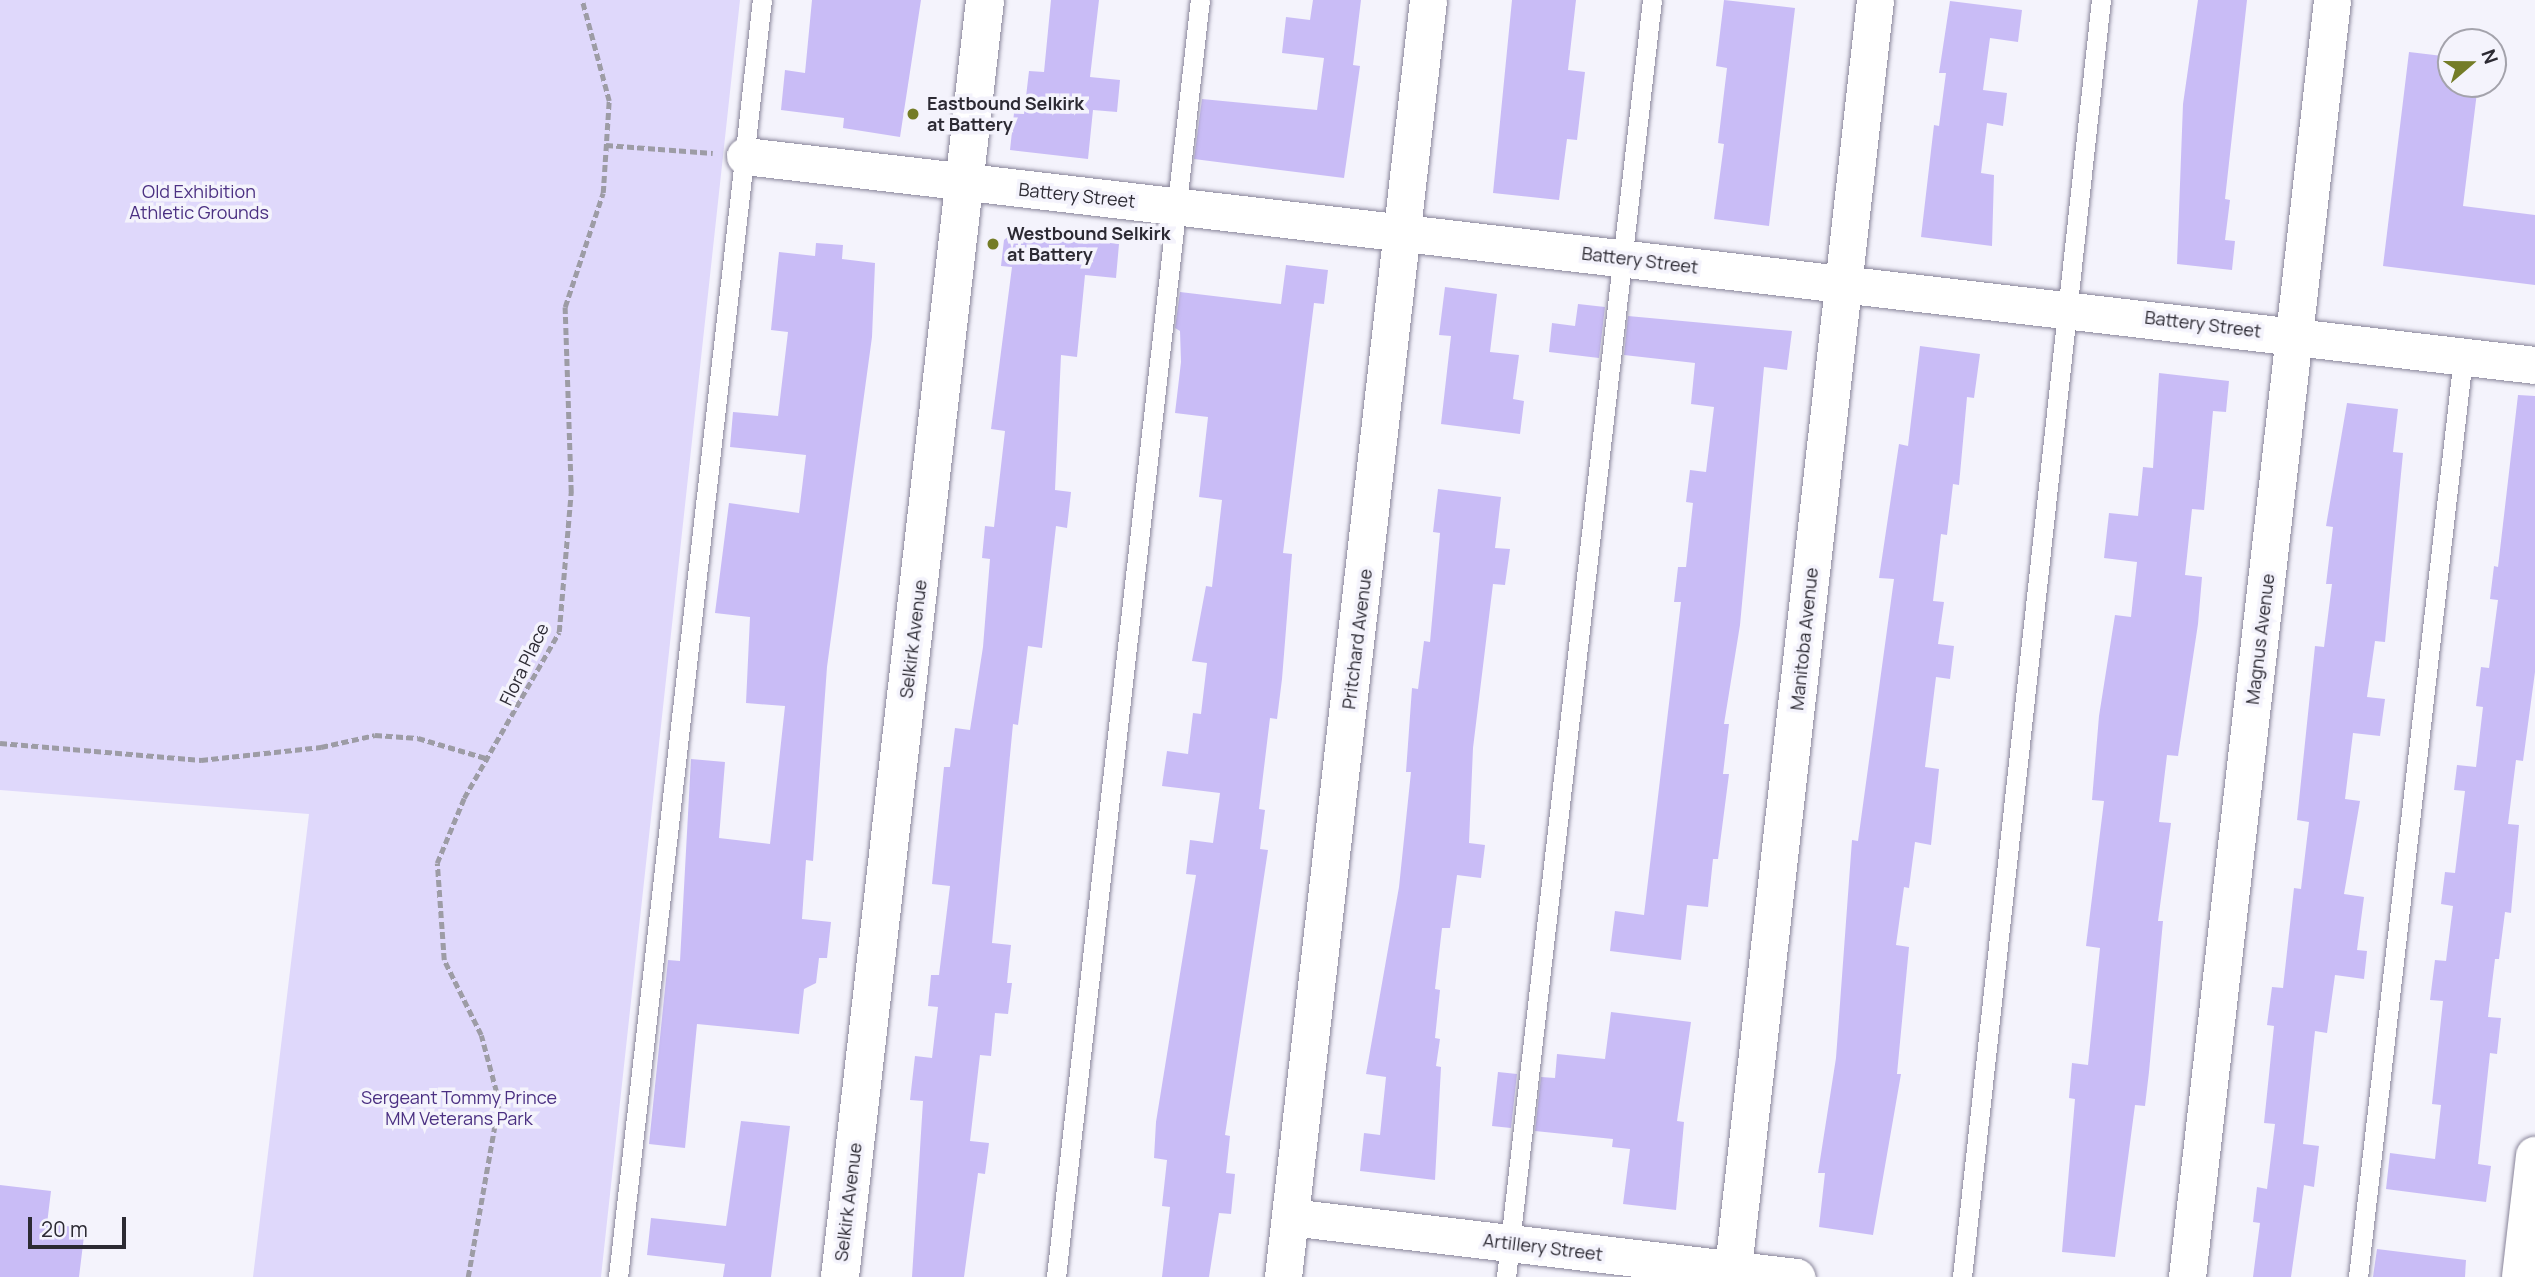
<!DOCTYPE html>
<html>
<head>
<meta charset="utf-8">
<style>
  body { margin:0 }
  #map { position:relative; width:2535px; height:1277px; overflow:hidden; background:#f4f3fc; font-family:Manrope,sans-serif }
  div>[style] { position:absolute }
  [style*='--x'] { left:calc(var(--x)*1px); top:calc(var(--y)*1px); width:calc(var(--w)*1px); rotate:calc(var(--a)*1deg) }
  .green>* { inset:0; background:#dfd8fb }
  .building>* { inset:0; background:#c9bcf6 }
  .path>* { height:4.5px; margin-top:-2.25px; transform-origin:0; background:repeating-linear-gradient(90deg,#9d9ca5 0 7px,transparent 0 10.5px) }
  .roads { filter:drop-shadow(0 0 2px #888499) drop-shadow(0 0 2px #888499) }
  .service>* { height:19px; margin:-9.5px; padding:0 9.5px; transform-origin:9.5px; border-radius:9.5px; background:#fff }
  .minor>* { height:37px; margin:-18.5px; padding:0 18.5px; transform-origin:18.5px; border-radius:18.5px; background:#fff }
  .tertiary>* { height:38px; margin:-19px; padding:0 19px; transform-origin:19px; border-radius:19px; background:#fff }
  .secondary>* { height:38px; margin:-19px; padding:0 19px; transform-origin:19px; border-radius:19px; background:#fff }
  .dots>* { width:19px; height:19px; translate:-50% -50%; box-sizing:border-box; border:4px solid #f4f3fc; border-radius:50% }
  span { translate:-50% -50%; white-space:nowrap; text-align:center; line-height:1.15; -webkit-text-stroke:7px #f4f3fc; paint-order:stroke }
  .poi-label { font-size:18px; color:#2c2a33; font-weight:700 }
  .left { translate:0 -50%; text-align:left }
  .park-label { font-size:18px; color:#4b3082 }
  .street-label { font-size:18px; color:#2c2a33 }
  .north { position:absolute; left:2437px; top:28px; width:70px; height:70px; box-sizing:border-box; background:#f4f3fc; border:2px solid #a4a3ac; border-radius:50%; rotate:70deg; font-size:19px; font-weight:700; line-height:28px; text-align:center; color:#2c2a33 }
  .north::after { content:''; display:block; margin:auto; width:24px; height:32px; background:#747c27; clip-path:polygon(50% 0,100% 100%,50% 72%,0 100%) }
  .scale { position:absolute; left:28px; top:1217px; width:98px; height:32px; box-sizing:border-box; border:4px solid #2c2a33; border-top:0; padding-left:9px; font-size:21px; line-height:24px; white-space:nowrap; color:#2c2a33; -webkit-text-stroke:5px #f4f3fc; paint-order:stroke }
</style>
</head>
<body>
<div id="map">
  <div class="green">
    <i style="clip-path:polygon(0 0,740px 0,601px 1277px,253px 1277px,309px 814px,0 790px)"></i>
  </div>
  <div class="building">
    <i style="clip-path:polygon(812px 0,921px 0,900px 137px,843px 128px,844px 118px,781px 110px,785px 70px,805px 73px)"></i>
    <i style="clip-path:polygon(1051px 0,1099px 0,1090px 77px,1120px 80px,1117px 112px,1093px 110px,1088px 159px,1010px 150px,1014px 113px,1024px 114px,1029px 71px,1044px 72px)"></i>
    <i style="clip-path:polygon(1313px 0,1361px 0,1353px 65px,1360px 66px,1344px 178px,1194px 159px,1202px 99px,1317px 110px,1324px 58px,1282px 53px,1286px 17px,1310px 20px)"></i>
    <i style="clip-path:polygon(1512px 0,1576px 0,1568px 70px,1585px 72px,1577px 140px,1567px 139px,1559px 200px,1493px 193px)"></i>
    <i style="clip-path:polygon(1724px 0,1795px 8px,1769px 226px,1714px 219px,1724px 144px,1718px 143px,1727px 68px,1716px 66px)"></i>
    <i style="clip-path:polygon(2198px 0,2247px 0,2225px 199px,2230px 200px,2225px 240px,2235px 241px,2232px 270px,2177px 264px,2183px 104px)"></i>
    <i style="clip-path:polygon(1950px 1px,2022px 10px,2018px 42px,1990px 38px,1983px 90px,2007px 93px,2003px 126px,1987px 123px,1981px 173px,1994px 175px,1992px 246px,1921px 237px,1934px 125px,1939px 126px,1946px 73px,1939px 73px)"></i>
    <i style="clip-path:polygon(2409px 52px,2451px 57px,2451px 84px,2478px 84px,2463px 206px,2535px 215px,2535px 285px,2383px 266px)"></i>
    <i style="clip-path:polygon(1014px 232px,1119px 244px,1116px 278px,1085px 275px,1077px 357px,1061px 355px,1055px 490px,1071px 492px,1067px 528px,1056px 526px,1042px 648px,1028px 646px,1018px 725px,1013px 724px,992px 943px,1011px 945px,1007px 983px,1012px 983px,1008px 1014px,995px 1013px,991px 1056px,980px 1055px,970px 1141px,989px 1143px,985px 1174px,978px 1173px,964px 1277px,912px 1277px,923px 1101px,910px 1100px,915px 1056px,932px 1058px,938px 1007px,928px 1006px,931px 975px,939px 975px,950px 886px,932px 884px,944px 767px,950px 767px,955px 728px,970px 730px,983px 647px,990px 559px,982px 558px,985px 526px,994px 527px,1005px 431px,991px 429px,1012px 267px,1001px 266px,1004px 240px)"></i>
    <i style="clip-path:polygon(816px 243px,843px 245px,842px 259px,875px 263px,872px 337px,827px 667px,813px 861px,806px 860px,802px 919px,831px 922px,827px 958px,819px 958px,816px 983px,804px 989px,799px 1034px,697px 1024px,685px 1148px,649px 1144px,668px 960px,680px 961px,691px 759px,725px 762px,719px 838px,770px 844px,785px 706px,746px 703px,750px 617px,715px 613px,729px 503px,799px 513px,806px 455px,730px 447px,733px 412px,778px 416px,788px 332px,771px 330px,779px 252px,815px 256px)"></i>
    <i style="clip-path:polygon(1286px 265px,1328px 270px,1324px 304px,1314px 303px,1283px 553px,1292px 554px,1282px 679px,1277px 719px,1270px 718px,1259px 809px,1265px 810px,1260px 849px,1268px 850px,1225px 1135px,1230px 1136px,1226px 1173px,1235px 1174px,1231px 1214px,1219px 1213px,1209px 1277px,1162px 1277px,1170px 1207px,1162px 1206px,1167px 1160px,1154px 1158px,1156px 1122px,1196px 875px,1186px 874px,1190px 840px,1213px 843px,1220px 793px,1162px 786px,1167px 751px,1188px 754px,1193px 713px,1201px 714px,1207px 663px,1192px 661px,1206px 586px,1212px 587px,1222px 500px,1199px 497px,1208px 417px,1175px 413px,1181px 362px,1180px 331px,1175px 328px,1180px 292px,1281px 304px)"></i>
    <i style="clip-path:polygon(1445px 287px,1497px 294px,1490px 352px,1519px 355px,1513px 399px,1524px 401px,1520px 434px,1441px 424px,1451px 336px,1439px 335px)"></i>
    <i style="clip-path:polygon(1578px 304px,1605px 307px,1599px 358px,1549px 352px,1552px 323px,1575px 326px)"></i>
    <i style="clip-path:polygon(1628px 316px,1792px 331px,1787px 370px,1764px 367px,1740px 625px,1724px 724px,1729px 724px,1723px 774px,1729px 774px,1718px 859px,1713px 859px,1708px 907px,1687px 905px,1681px 960px,1610px 951px,1615px 911px,1644px 915px,1681px 602px,1674px 602px,1678px 567px,1686px 567px,1693px 503px,1686px 502px,1690px 470px,1706px 472px,1714px 407px,1691px 404px,1695px 363px,1624px 355px)"></i>
    <i style="clip-path:polygon(1920px 346px,1980px 354px,1974px 398px,1967px 397px,1959px 485px,1953px 484px,1947px 535px,1941px 534px,1933px 601px,1944px 602px,1938px 644px,1954px 646px,1950px 679px,1936px 677px,1925px 767px,1939px 769px,1931px 845px,1915px 842px,1909px 888px,1904px 887px,1896px 945px,1909px 947px,1897px 1074px,1901px 1074px,1873px 1235px,1819px 1227px,1825px 1173px,1818px 1173px,1836px 1058px,1852px 840px,1858px 841px,1894px 579px,1879px 578px,1899px 444px,1908px 446px)"></i>
    <i style="clip-path:polygon(2159px 373px,2229px 381px,2226px 412px,2213px 411px,2204px 510px,2192px 509px,2185px 575px,2202px 577px,2198px 624px,2178px 756px,2167px 755px,2159px 822px,2171px 823px,2158px 921px,2163px 921px,2149px 1072px,2145px 1106px,2135px 1105px,2115px 1257px,2062px 1252px,2075px 1099px,2069px 1098px,2072px 1063px,2088px 1065px,2100px 948px,2086px 946px,2104px 801px,2092px 800px,2099px 716px,2115px 615px,2131px 617px,2137px 562px,2104px 558px,2109px 513px,2138px 516px,2143px 467px,2153px 468px)"></i>
    <i style="clip-path:polygon(2518px 395px,2535px 396px,2535px 672px,2523px 761px,2516px 760px,2508px 824px,2519px 825px,2511px 913px,2505px 912px,2499px 959px,2495px 959px,2488px 1017px,2501px 1018px,2497px 1054px,2490px 1053px,2478px 1164px,2491px 1166px,2486px 1202px,2386px 1189px,2390px 1153px,2435px 1159px,2441px 1105px,2432px 1104px,2443px 1001px,2430px 1000px,2435px 960px,2446px 961px,2453px 906px,2441px 904px,2445px 872px,2455px 873px,2465px 791px,2454px 790px,2457px 765px,2476px 767px,2483px 707px,2476px 706px,2481px 667px,2489px 668px,2498px 600px,2490px 599px,2494px 566px,2498px 567px)"></i>
    <i style="clip-path:polygon(2347px 403px,2398px 409px,2393px 452px,2403px 453px,2385px 642px,2375px 641px,2367px 697px,2385px 699px,2380px 736px,2353px 733px,2345px 799px,2360px 801px,2344px 894px,2364px 897px,2357px 950px,2367px 951px,2364px 979px,2335px 975px,2327px 1033px,2315px 1031px,2303px 1144px,2319px 1146px,2314px 1187px,2304px 1185px,2291px 1277px,2253px 1277px,2260px 1223px,2253px 1222px,2257px 1187px,2267px 1189px,2275px 1124px,2264px 1123px,2274px 1026px,2267px 1025px,2272px 987px,2283px 988px,2294px 888px,2301px 889px,2309px 822px,2297px 820px,2315px 646px,2324px 647px,2332px 584px,2326px 584px,2333px 527px,2326px 526px)"></i>
    <i style="clip-path:polygon(1438px 489px,1501px 497px,1495px 548px,1510px 549px,1505px 585px,1493px 584px,1473px 748px,1469px 843px,1485px 845px,1481px 878px,1457px 875px,1450px 928px,1442px 928px,1435px 989px,1440px 990px,1435px 1038px,1440px 1039px,1436px 1066px,1441px 1067px,1435px 1180px,1360px 1171px,1364px 1133px,1380px 1135px,1386px 1077px,1366px 1074px,1399px 887px,1411px 772px,1406px 772px,1412px 688px,1418px 689px,1424px 641px,1430px 642px,1440px 533px,1433px 532px)"></i>
    <i style="clip-path:polygon(1611px 1012px,1691px 1022px,1677px 1121px,1684px 1122px,1676px 1210px,1623px 1204px,1630px 1149px,1612px 1147px,1613px 1139px,1535px 1131px,1541px 1077px,1555px 1078px,1557px 1054px,1605px 1059px)"></i>
    <i style="clip-path:polygon(1498px 1072px,1517px 1074px,1511px 1128px,1492px 1126px)"></i>
    <i style="clip-path:polygon(741px 1121px,790px 1126px,771px 1277px,723px 1277px,725px 1264px,647px 1255px,651px 1218px,726px 1226px)"></i>
    <i style="clip-path:polygon(0 1185px,51px 1191px,47px 1224px,85px 1228px,79px 1277px,0 1277px)"></i>
    <i style="clip-path:polygon(2377px 1249px,2466px 1260px,2465px 1277px,2373px 1277px)"></i>
  </div>
  <div class="path">
    <i style="--x:606;--y:145;--w:107;--a:4.3"></i>
    <i style="--x:0;--y:743;--w:202;--a:4.8"></i>
    <i style="--x:201;--y:760;--w:121;--a:-6.2"></i>
    <i style="--x:321;--y:747;--w:55;--a:-12.5"></i>
    <i style="--x:375;--y:735;--w:43;--a:4"></i>
    <i style="--x:418;--y:738;--w:74;--a:16.5"></i>
    <i style="--x:468;--y:1277;--w:178;--a:-80"></i>
    <i style="--x:499;--y:1102;--w:69;--a:-105"></i>
    <i style="--x:481;--y:1035;--w:84;--a:-116.3"></i>
    <i style="--x:444;--y:960;--w:97;--a:-94.1"></i>
    <i style="--x:437;--y:863;--w:70;--a:-67.4"></i>
    <i style="--x:464;--y:798;--w:191;--a:-60.2"></i>
    <i style="--x:559;--y:632;--w:141;--a:-85.1"></i>
    <i style="--x:571;--y:492;--w:185;--a:-91.9"></i>
    <i style="--x:565;--y:307;--w:120;--a:-71.6"></i>
    <i style="--x:603;--y:193;--w:92;--a:-86.3"></i>
    <i style="--x:609;--y:101;--w:105;--a:-105"></i>
  </div>
  <div class="roads">
    <div class="service">
      <i style="--x:618;--y:1277;--w:1285;--a:-83.57"></i>
      <i style="--x:1056;--y:1277;--w:1285;--a:-83.57"></i>
      <i style="--x:1506;--y:1277;--w:1285;--a:-83.48"></i>
      <i style="--x:1962;--y:1277;--w:1285;--a:-83.79"></i>
      <i style="--x:2358;--y:1277;--w:926;--a:-83.49"></i>
    </div>
    <div class="minor">
      <i style="--x:745;--y:156;--w:1802;--a:6.66"></i>
      <i style="--x:1290;--y:1217;--w:510;--a:6.76"></i>
      <i style="--x:1283;--y:1277;--w:1285;--a:-83.52"></i>
      <i style="--x:1732;--y:1277;--w:1285;--a:-83.61"></i>
      <i style="--x:2187;--y:1277;--w:1285;--a:-83.52"></i>
    </div>
    <div class="tertiary">
      <i style="--x:2521;--y:1277;--w:122;--a:-83.4"></i>
    </div>
    <div class="secondary">
      <i style="--x:840;--y:1277;--w:1285;--a:-83.52"></i>
    </div>
  </div>
  <div class="dots">
    <i style="left:913px;top:114px;background:#747c27"></i>
    <i style="left:993px;top:244px;background:#747c27"></i>
  </div>
  <div class="poi-label">
    <span class="left" style="left:927px;top:114px">Eastbound Selkirk<br>at Battery</span>
    <span class="left" style="left:1007px;top:244px">Westbound Selkirk<br>at Battery</span>
  </div>
  <div class="park-label">
    <span style="left:199px;top:202px">Old Exhibition<br>Athletic Grounds</span>
    <span style="left:459px;top:1108px">Sergeant Tommy Prince<br>MM Veterans Park</span>
  </div>
  <div class="street-label">
    <span style="left:1077px;top:195px;rotate:6deg">Battery Street</span>
    <span style="left:1640px;top:260px;rotate:7deg">Battery Street</span>
    <span style="left:2203px;top:324px;rotate:7deg">Battery Street</span>
    <span style="left:913px;top:639px;rotate:-83deg">Selkirk Avenue</span>
    <span style="left:1357px;top:639px;rotate:-83deg">Pritchard Avenue</span>
    <span style="left:1804px;top:639px;rotate:-84deg">Manitoba Avenue</span>
    <span style="left:2260px;top:639px;rotate:-83deg">Magnus Avenue</span>
    <span style="left:524px;top:664px;rotate:-64deg">Flora Place</span>
    <span style="left:848px;top:1202px;rotate:-83deg">Selkirk Avenue</span>
    <span style="left:1543px;top:1247px;rotate:7deg">Artillery Street</span>
  </div>
  <div class="north">N</div>
  <div class="scale">20 m</div>
</div>
</body>
</html>
